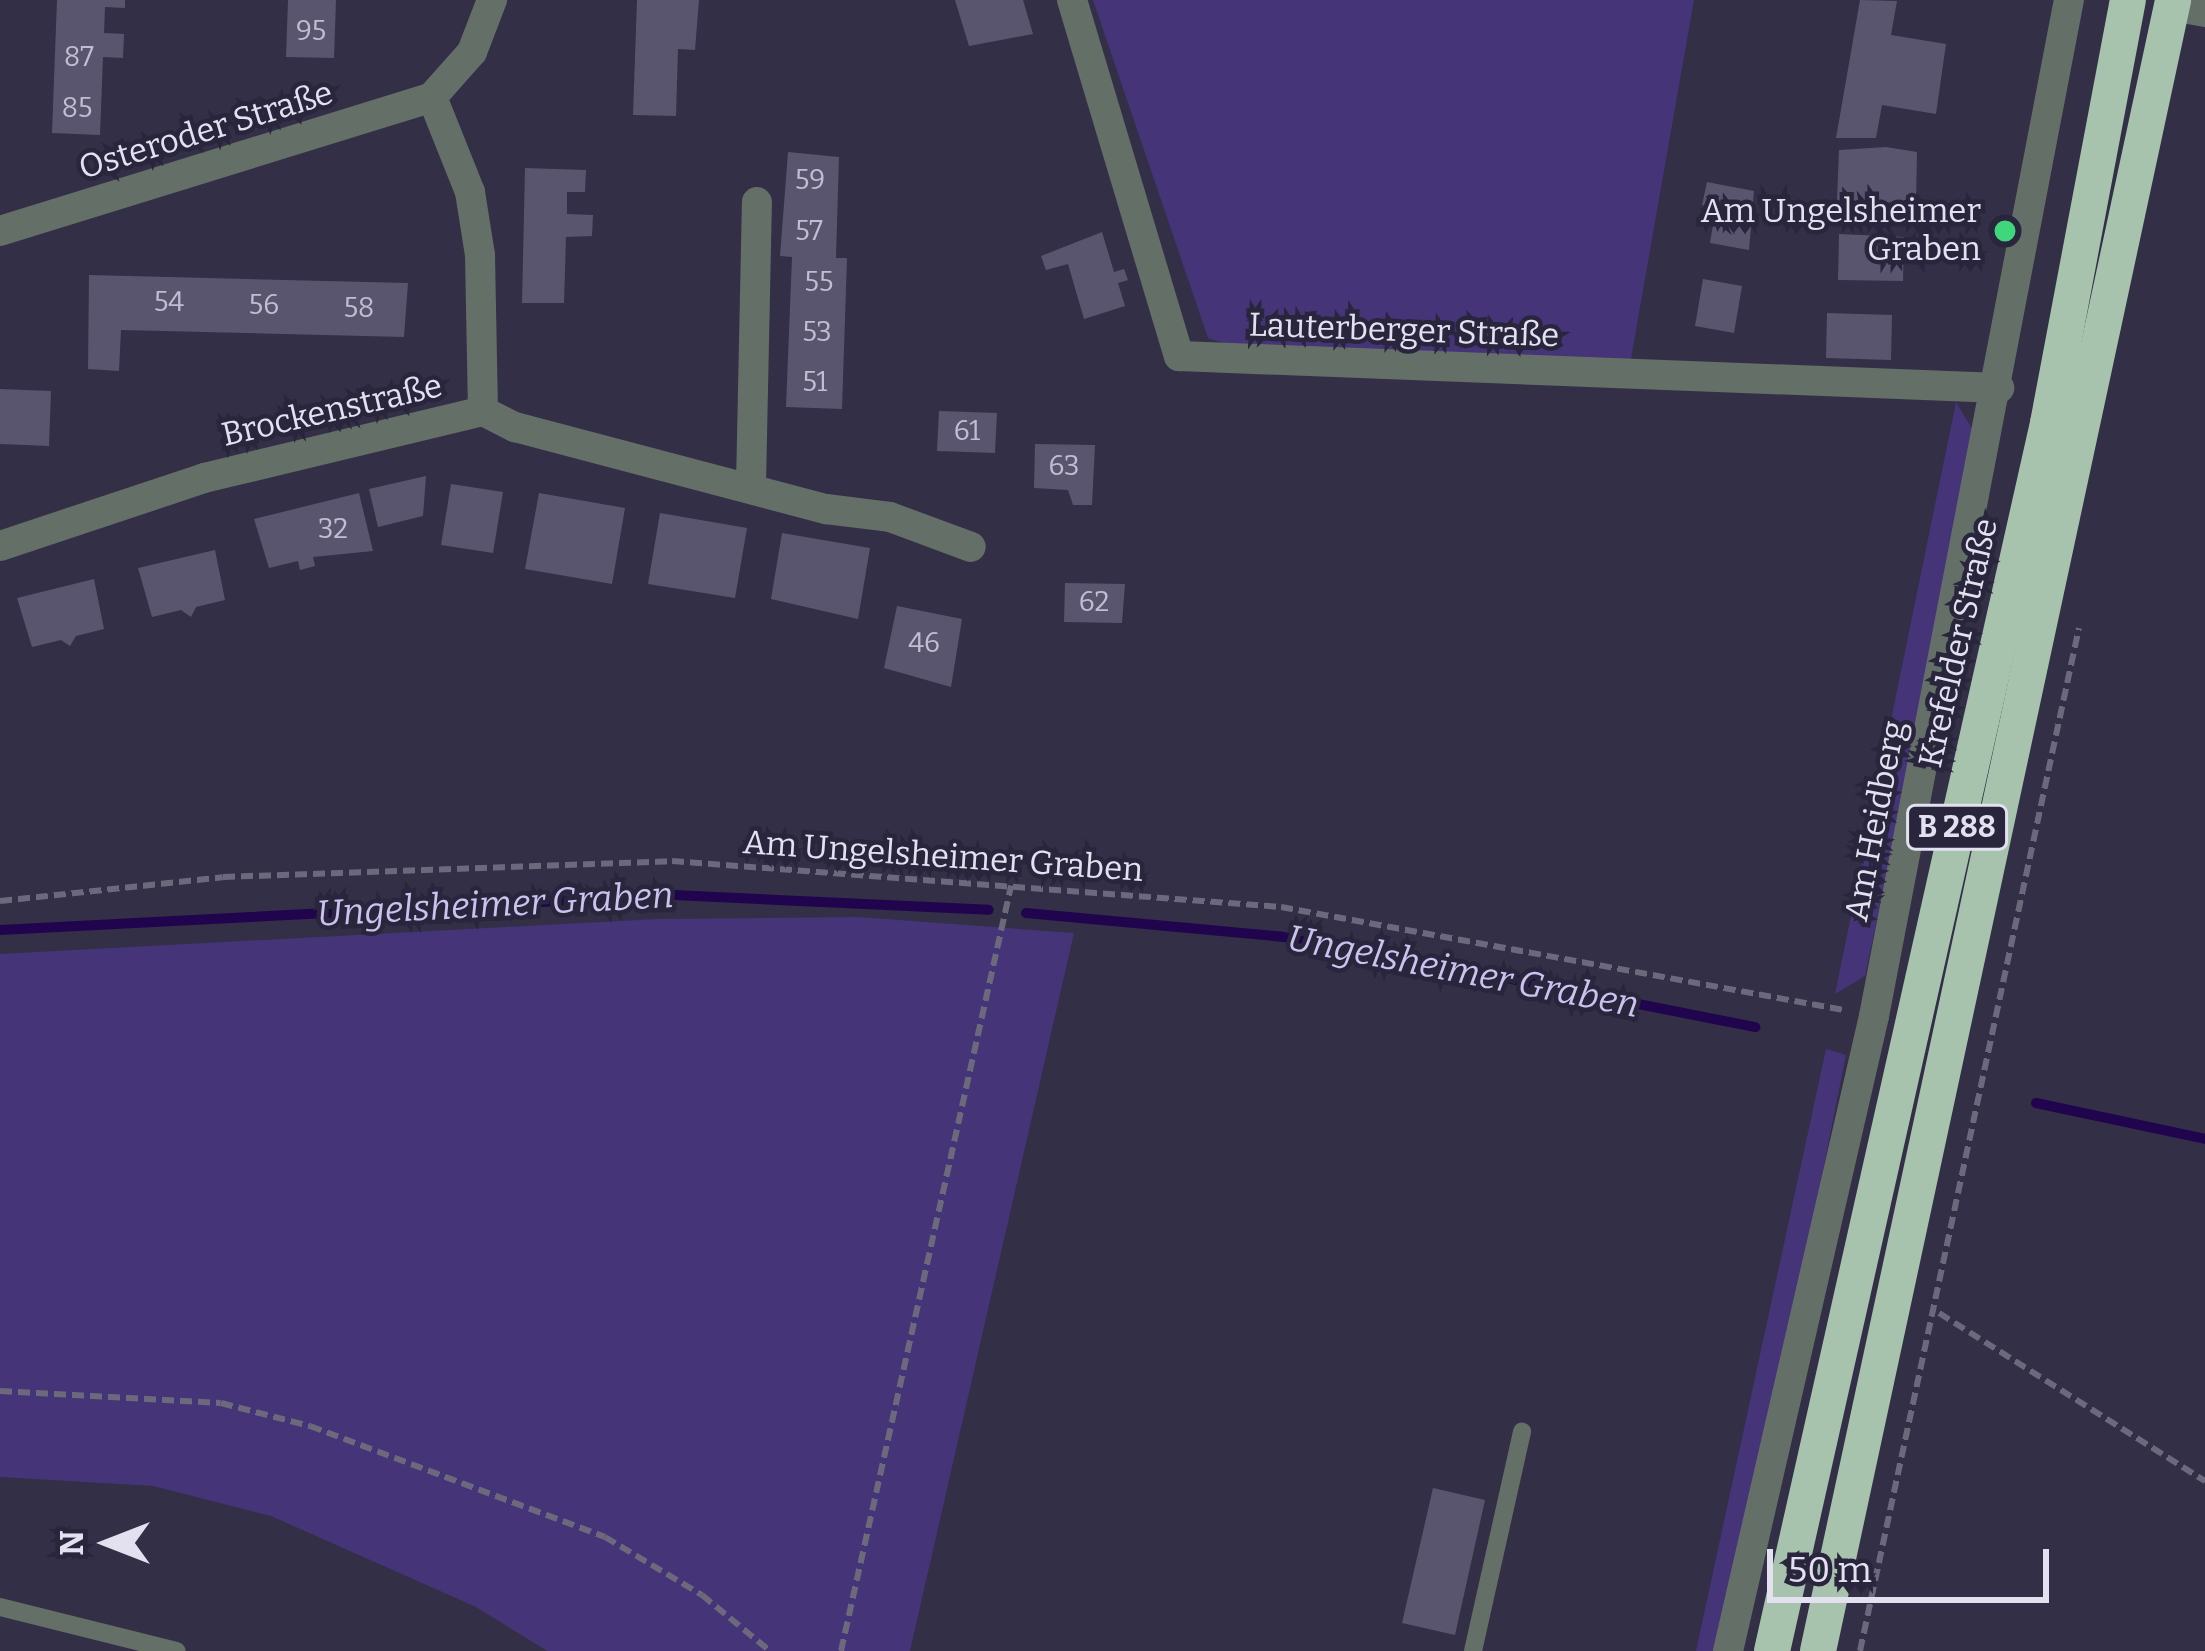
<!DOCTYPE html>
<html>
<head>
<meta charset="utf-8">
<style>
  body { margin:0 }
  #map { position:relative; width:2205px; height:1651px; overflow:hidden; background:#332f46; font-family:Bitter,serif }
  div>[style] { position:absolute }
  [style*='--x'] { left:calc(var(--x)*1px); top:calc(var(--y)*1px); width:calc(var(--w)*1px); rotate:calc(var(--a)*1deg) }
  .green>* { inset:0; background:#453477 }
  .stream>* { height:10px; margin:-5px; padding:0 5px; transform-origin:5px; border-radius:5px; background:#21044e }
  .building>* { inset:0; background:#59556f }
  .path>* { height:6px; margin-top:-3px; transform-origin:0; background:repeating-linear-gradient(90deg,#6c697d 0 12px,transparent 0 18px) }
  .lane>* { height:18px; margin:-9px; padding:0 9px; transform-origin:9px; border-radius:9px; background:#646f67 }
  .street>* { height:30px; margin:-15px; padding:0 15px; transform-origin:15px; border-radius:15px; background:#646f67 }
  .highway>* { height:36px; margin:-18px; padding:0 18px; transform-origin:18px; border-radius:18px; background:#a7c3ae }
  .dots>* { width:33px; height:33px; translate:-50% -50%; box-sizing:border-box; border:6px solid #29253c; border-radius:50% }
  span { translate:-50% -50%; white-space:nowrap; text-align:center; line-height:1.15; -webkit-text-stroke:9px #29253c; paint-order:stroke }
  .number-label { font-size:27px; color:#c0bed0 }
  .number-label span { -webkit-text-stroke-width:0 }
  .shield-label span { padding:3px 9px; background:#29253c; border:3px solid; border-radius:9px; -webkit-text-stroke-width:0 }
  .shield-label { font-size:30px; color:#e3e1f0; font-weight:700 }
  .street-label { font-size:33px; color:#e3e1f0 }
  .poi-label { font-size:33px; color:#e3e1f0 }
  .right { translate:-100% -50%; text-align:right }
  .water-label { font-size:36px; color:#cac3ee; font-style:italic }
  .north { position:absolute; left:48px; top:1483px; width:120px; height:120px; -webkit-text-stroke:9px #29253c; paint-order:stroke; rotate:270deg; font-size:33px; font-weight:700; line-height:48px; text-align:center; color:#e3e1f0 }
  .north::after { content:''; display:block; margin:auto; width:42px; height:54px; background:#e3e1f0; clip-path:polygon(50% 0,100% 100%,50% 72%,0 100%) }
  .scale { position:absolute; left:1767px; top:1549px; width:282px; height:54px; box-sizing:border-box; border:6px solid #e3e1f0; border-top:0; padding-left:15px; font-size:36px; line-height:42px; white-space:nowrap; color:#e3e1f0; -webkit-text-stroke:9px #29253c; paint-order:stroke }
</style>
</head>
<body>
<div id="map">
  <div class="green">
    <i style="clip-path:polygon(1093px 0,1694px 0,1629px 370px,1245px 350px,1208px 338px)"></i>
    <i style="clip-path:polygon(1956px 402px,1973px 430px,1909px 766px,1865px 976px,1835px 994px)"></i>
    <i style="clip-path:polygon(858px 917px,1074px 933px,910px 1651px,547px 1651px,476px 1607px,271px 1516px,153px 1486px,0 1477px,0 954px,657px 919px)"></i>
    <i style="clip-path:polygon(1826px 1049px,1846px 1055px,1777px 1400px,1715px 1651px,1696px 1651px)"></i>
  </div>
  <div class="stream">
    <i style="--x:1026;--y:913;--w:290;--a:5.3"></i>
    <i style="--x:1315;--y:940;--w:449;--a:11.2"></i>
    <i style="--x:0;--y:930;--w:675;--a:-2.97"></i>
    <i style="--x:674;--y:895;--w:315;--a:2.7"></i>
    <i style="--x:2036;--y:1103;--w:173;--a:12"></i>
  </div>
  <div class="building">
    <i style="clip-path:polygon(57px 0,125px 0,125px 8px,105px 7px,104px 33px,124px 34px,123px 58px,103px 57px,100px 135px,52px 133px)"></i>
    <i style="clip-path:polygon(288px 0,336px 0,334px 58px,286px 57px)"></i>
    <i style="clip-path:polygon(637px 0,699px 0,695px 50px,678px 49px,676px 116px,633px 115px)"></i>
    <i style="clip-path:polygon(955px 0,1023px 0,1033px 34px,969px 46px)"></i>
    <i style="clip-path:polygon(1860px 0,1897px 1px,1891px 35px,1946px 44px,1936px 114px,1882px 105px,1876px 138px,1836px 138px)"></i>
    <i style="clip-path:polygon(1886px 147px,1917px 152px,1916px 203px,1837px 201px,1839px 150px)"></i>
    <i style="clip-path:polygon(788px 152px,839px 157px,836px 258px,847px 258px,842px 409px,786px 407px,792px 257px,780px 256px)"></i>
    <i style="clip-path:polygon(525px 168px,586px 170px,585px 192px,567px 192px,567px 214px,593px 215px,592px 236px,566px 237px,564px 303px,522px 303px)"></i>
    <i style="clip-path:polygon(1707px 182px,1754px 191px,1749px 250px,1710px 243px,1716px 207px,1702px 205px)"></i>
    <i style="clip-path:polygon(1102px 232px,1114px 272px,1124px 269px,1128px 280px,1118px 283px,1125px 306px,1084px 319px,1068px 264px,1046px 270px,1041px 256px)"></i>
    <i style="clip-path:polygon(1839px 234px,1904px 237px,1903px 281px,1838px 280px)"></i>
    <i style="clip-path:polygon(89px 275px,408px 283px,404px 337px,121px 330px,119px 371px,88px 369px)"></i>
    <i style="clip-path:polygon(1703px 279px,1742px 286px,1734px 333px,1695px 326px)"></i>
    <i style="clip-path:polygon(1827px 313px,1892px 315px,1891px 360px,1826px 358px)"></i>
    <i style="clip-path:polygon(0 389px,51px 391px,49px 446px,0 444px)"></i>
    <i style="clip-path:polygon(939px 411px,997px 413px,995px 453px,937px 451px)"></i>
    <i style="clip-path:polygon(1035px 444px,1095px 445px,1092px 505px,1073px 505px,1068px 490px,1034px 488px)"></i>
    <i style="clip-path:polygon(426px 476px,423px 516px,378px 527px,369px 489px)"></i>
    <i style="clip-path:polygon(451px 484px,503px 492px,493px 553px,441px 545px)"></i>
    <i style="clip-path:polygon(359px 493px,373px 551px,313px 557px,315px 566px,300px 570px,298px 561px,269px 568px,254px 519px)"></i>
    <i style="clip-path:polygon(539px 493px,625px 508px,612px 584px,525px 569px)"></i>
    <i style="clip-path:polygon(660px 513px,747px 528px,735px 598px,648px 584px)"></i>
    <i style="clip-path:polygon(782px 533px,870px 548px,858px 619px,771px 599px)"></i>
    <i style="clip-path:polygon(215px 550px,225px 600px,196px 607px,191px 617px,181px 610px,152px 617px,138px 568px)"></i>
    <i style="clip-path:polygon(94px 579px,104px 629px,76px 636px,70px 646px,61px 640px,32px 647px,17px 598px)"></i>
    <i style="clip-path:polygon(1065px 583px,1125px 584px,1122px 623px,1064px 622px)"></i>
    <i style="clip-path:polygon(897px 606px,962px 619px,951px 687px,884px 668px)"></i>
    <i style="clip-path:polygon(1433px 1488px,1485px 1500px,1455px 1635px,1402px 1623px)"></i>
  </div>
  <div class="path">
    <i style="--x:0;--y:901;--w:224;--a:-6.1"></i>
    <i style="--x:223;--y:877;--w:449;--a:-2"></i>
    <i style="--x:672;--y:861;--w:611;--a:4.32"></i>
    <i style="--x:1281;--y:907;--w:572;--a:10.37"></i>
    <i style="--x:1939;--y:1313;--w:315;--a:32.3"></i>
    <i style="--x:0;--y:1391;--w:221;--a:3.1"></i>
    <i style="--x:221;--y:1403;--w:92;--a:14.5"></i>
    <i style="--x:310;--y:1426;--w:315;--a:20.6"></i>
    <i style="--x:605;--y:1537;--w:113;--a:30.9"></i>
    <i style="--x:702;--y:1595;--w:88;--a:39.5"></i>
    <i style="--x:841;--y:1651;--w:784;--a:-77.47"></i>
    <i style="--x:1860;--y:1651;--w:1046;--a:-77.92"></i>
  </div>
  <div class="lane">
    <i style="--x:0;--y:1607;--w:182;--a:14"></i>
    <i style="--x:1473;--y:1651;--w:225;--a:-77.4"></i>
  </div>
  <div class="street">
    <i style="--x:1072;--y:0;--w:372;--a:73.3"></i>
    <i style="--x:1179;--y:356;--w:821;--a:2.23"></i>
    <i style="--x:2171;--y:6;--w:35;--a:10"></i>
    <i style="--x:432;--y:97;--w:102;--a:68.2"></i>
    <i style="--x:470;--y:192;--w:64;--a:81"></i>
    <i style="--x:480;--y:255;--w:156;--a:88.9"></i>
    <i style="--x:0;--y:231;--w:452;--a:-17.2"></i>
    <i style="--x:432;--y:97;--w:60;--a:-48.4"></i>
    <i style="--x:472;--y:52;--w:56;--a:-69"></i>
    <i style="--x:751;--y:485;--w:283;--a:-88.8"></i>
    <i style="--x:0;--y:546;--w:215;--a:-18.4"></i>
    <i style="--x:204;--y:478;--w:287;--a:-13.5"></i>
    <i style="--x:483;--y:411;--w:36;--a:27"></i>
    <i style="--x:515;--y:427;--w:322;--a:14.8"></i>
    <i style="--x:826;--y:509;--w:64;--a:7.1"></i>
    <i style="--x:890;--y:517;--w:86;--a:20.3"></i>
    <i style="--x:1728;--y:1651;--w:652;--a:-77.05"></i>
    <i style="--x:1874;--y:1016;--w:1035;--a:-79.14"></i>
  </div>
  <div class="highway">
    <i style="--x:1772;--y:1651;--w:1259;--a:-77.33"></i>
    <i style="--x:2048;--y:423;--w:430;--a:-79.3"></i>
    <i style="--x:1818;--y:1651;--w:1689;--a:-77.86"></i>
  </div>
  <div class="dots">
    <i style="left:2005px;top:231px;background:#40d77c"></i>
  </div>
  <div class="number-label">
    <span style="left:311px;top:32px">95</span>
    <span style="left:79px;top:58px">87</span>
    <span style="left:77px;top:109px">85</span>
    <span style="left:810px;top:181px">59</span>
    <span style="left:809px;top:232px">57</span>
    <span style="left:819px;top:283px">55</span>
    <span style="left:169px;top:303px">54</span>
    <span style="left:264px;top:306px">56</span>
    <span style="left:359px;top:309px">58</span>
    <span style="left:817px;top:333px">53</span>
    <span style="left:815px;top:383px">51</span>
    <span style="left:967px;top:432px">61</span>
    <span style="left:1064px;top:467px">63</span>
    <span style="left:333px;top:530px">32</span>
    <span style="left:1094px;top:603px">62</span>
    <span style="left:924px;top:644px">46</span>
  </div>
  <div class="shield-label">
    <span style="left:1957px;top:827px">B 288</span>
  </div>
  <div class="street-label">
    <span style="left:206px;top:131px;rotate:-17deg">Osteroder Straße</span>
    <span style="left:1404px;top:331px;rotate:2deg">Lauterberger Straße</span>
    <span style="left:332px;top:411px;rotate:-13deg">Brockenstraße</span>
    <span style="left:1959px;top:643px;rotate:-77deg">Krefelder Straße</span>
    <span style="left:1876px;top:821px;rotate:-79deg">Am Heidberg</span>
    <span style="left:943px;top:857px;rotate:4deg">Am Ungelsheimer Graben</span>
  </div>
  <div class="poi-label">
    <span class="right" style="left:1981px;top:231px">Am Ungelsheimer<br>Graben</span>
  </div>
  <div class="water-label">
    <span style="left:495px;top:905px;rotate:-3deg">Ungelsheimer Graben</span>
    <span style="left:1463px;top:972px;rotate:11deg">Ungelsheimer Graben</span>
  </div>
  <div class="north">N</div>
  <div class="scale">50 m</div>
</div>
</body>
</html>
